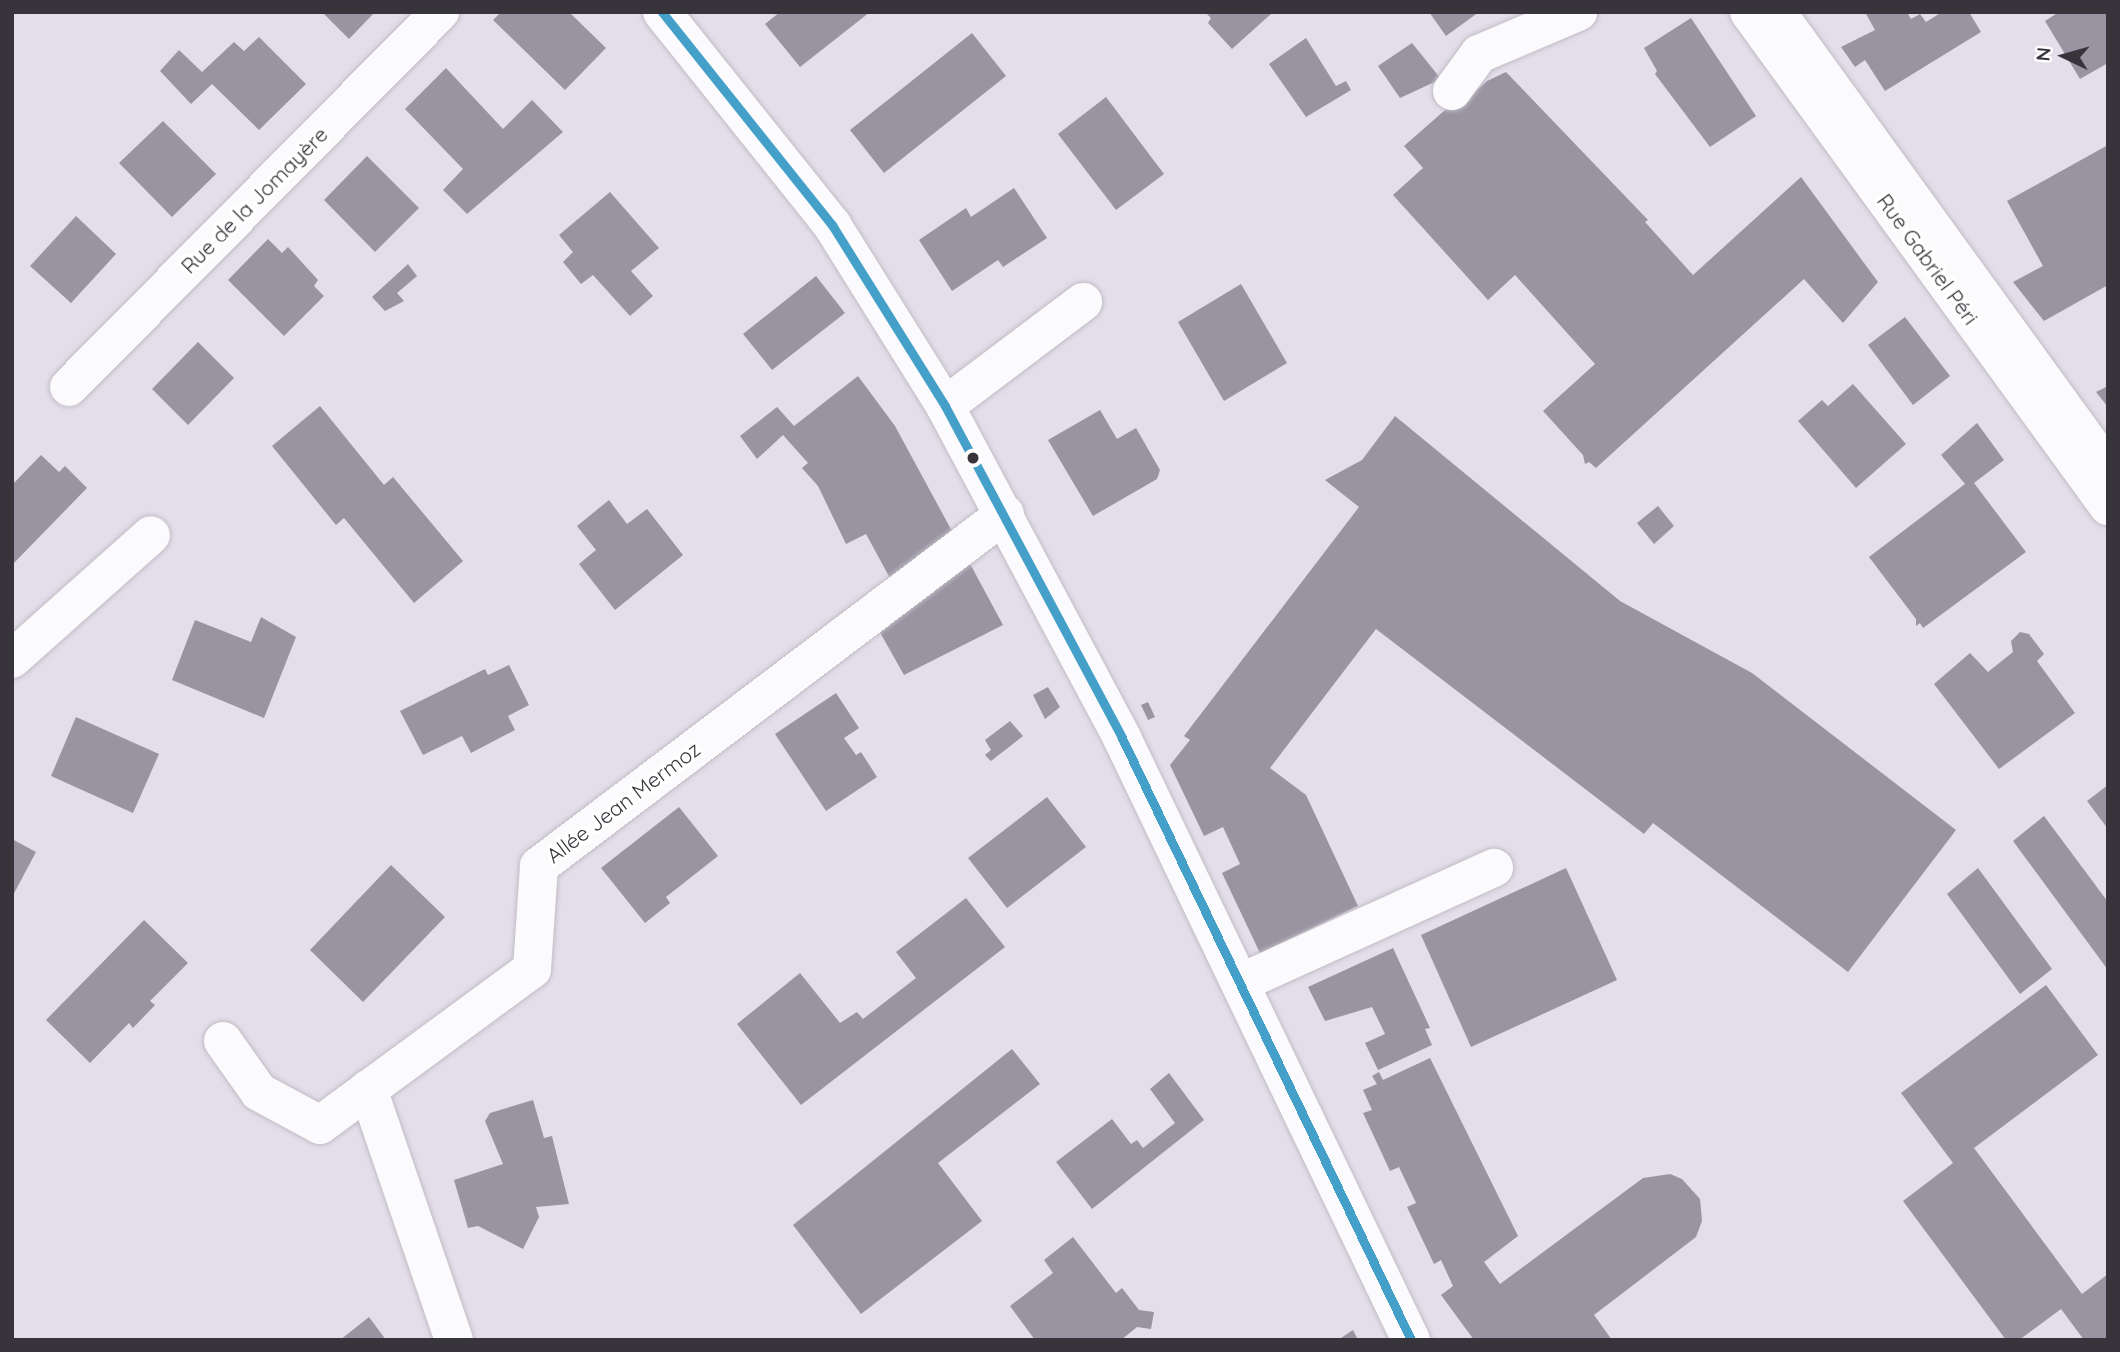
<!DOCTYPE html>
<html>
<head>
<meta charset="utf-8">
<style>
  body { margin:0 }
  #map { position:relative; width:2120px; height:1352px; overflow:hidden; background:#e4deea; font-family:Quicksand,sans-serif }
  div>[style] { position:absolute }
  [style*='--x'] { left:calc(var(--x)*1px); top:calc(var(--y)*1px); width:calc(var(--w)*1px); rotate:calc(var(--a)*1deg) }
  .building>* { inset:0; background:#9894a1 }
  .roads { filter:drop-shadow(0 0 2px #c1bcc5) drop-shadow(0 0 2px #c1bcc5) }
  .lane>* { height:26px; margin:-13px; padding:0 13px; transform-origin:13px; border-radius:13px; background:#fbfafc }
  .street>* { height:38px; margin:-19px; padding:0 19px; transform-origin:19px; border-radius:19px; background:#fbfafc }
  .secondary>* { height:38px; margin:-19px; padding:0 19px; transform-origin:19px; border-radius:19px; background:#fbfafc }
  .bus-1>* { height:9px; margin:-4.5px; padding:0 4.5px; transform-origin:4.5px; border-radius:4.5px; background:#449fc9 }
  .dots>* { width:19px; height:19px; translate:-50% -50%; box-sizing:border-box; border:4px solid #fff; border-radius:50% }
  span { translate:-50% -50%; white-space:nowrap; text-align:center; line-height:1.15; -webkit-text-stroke:7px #fff; paint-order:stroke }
  .street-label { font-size:21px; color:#38343b }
  .frame { position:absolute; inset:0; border:14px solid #38343b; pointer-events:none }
  .north { position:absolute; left:2029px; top:21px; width:70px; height:70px; -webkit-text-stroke:5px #fff; paint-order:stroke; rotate:275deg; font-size:19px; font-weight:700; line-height:28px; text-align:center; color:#38343b }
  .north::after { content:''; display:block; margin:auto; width:24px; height:32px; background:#38343b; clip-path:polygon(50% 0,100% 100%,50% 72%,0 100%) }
</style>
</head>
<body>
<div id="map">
  <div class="building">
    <i style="clip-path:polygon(322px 12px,375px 12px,349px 39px)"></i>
    <i style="clip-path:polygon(501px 12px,569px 12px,606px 48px,565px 90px,493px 20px)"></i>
    <i style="clip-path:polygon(780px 12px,870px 12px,800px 67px,765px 24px)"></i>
    <i style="clip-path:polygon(1205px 12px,1273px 12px,1232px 49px,1208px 23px,1211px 18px)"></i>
    <i style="clip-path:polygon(1429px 12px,1479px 12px,1446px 36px)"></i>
    <i style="clip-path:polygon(1865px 12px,1907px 12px,1911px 19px,1920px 14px,1926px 22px,1942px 12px,1969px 12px,1981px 32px,1885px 91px,1865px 60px,1855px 67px,1841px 47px,1875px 30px)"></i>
    <i style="clip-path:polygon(2059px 12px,2108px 12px,2108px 63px,2080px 79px,2045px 21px)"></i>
    <i style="clip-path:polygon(1691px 18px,1756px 116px,1710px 147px,1655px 74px,1657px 71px,1644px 48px)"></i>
    <i style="clip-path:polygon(972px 33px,1006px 76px,884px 173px,850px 130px)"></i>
    <i style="clip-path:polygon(259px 37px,306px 84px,259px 130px,212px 84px,191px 104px,160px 71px,179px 50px,202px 72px,234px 42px,244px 51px)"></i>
    <i style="clip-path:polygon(1306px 38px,1336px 86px,1346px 81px,1351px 90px,1306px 117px,1269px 64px)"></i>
    <i style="clip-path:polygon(1412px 43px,1441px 79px,1400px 98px,1378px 66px)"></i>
    <i style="clip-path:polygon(446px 68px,503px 129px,532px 100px,563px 132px,467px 214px,443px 190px,463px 169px,405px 109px)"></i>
    <i style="clip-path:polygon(1506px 72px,1648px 220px,1645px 222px,1693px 275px,1801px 177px,1878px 282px,1843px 323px,1804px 279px,1596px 468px,1589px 462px,1585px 464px,1583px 455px,1543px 411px,1595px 364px,1515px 275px,1488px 300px,1393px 195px,1423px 168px,1404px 146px,1453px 103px,1457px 107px,1487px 81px)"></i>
    <i style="clip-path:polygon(1106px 97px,1164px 174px,1116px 210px,1058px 134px)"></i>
    <i style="clip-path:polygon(163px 121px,216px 174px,172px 217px,119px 163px)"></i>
    <i style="clip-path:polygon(2108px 145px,2108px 285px,2044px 321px,2013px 282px,2043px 266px,2007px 201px)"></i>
    <i style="clip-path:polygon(367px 156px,419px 208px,375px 252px,324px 200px)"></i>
    <i style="clip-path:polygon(1014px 188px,1047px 238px,1003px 267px,998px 260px,952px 291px,919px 240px,966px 208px,971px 217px)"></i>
    <i style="clip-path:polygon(610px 192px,659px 248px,631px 271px,653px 296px,630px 316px,593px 275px,581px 284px,563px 262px,573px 252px,559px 235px)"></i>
    <i style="clip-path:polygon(76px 216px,116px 254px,71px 303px,30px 266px)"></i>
    <i style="clip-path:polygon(268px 239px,282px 253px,288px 247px,318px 280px,314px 286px,324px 296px,284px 336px,228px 280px)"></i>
    <i style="clip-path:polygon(408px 264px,417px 276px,397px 293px,404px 301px,385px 311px,372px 297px)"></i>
    <i style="clip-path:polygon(816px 276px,845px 313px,772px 370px,743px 334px)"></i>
    <i style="clip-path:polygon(1241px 284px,1287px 363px,1224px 401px,1178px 322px)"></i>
    <i style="clip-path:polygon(1905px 317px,1950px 376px,1913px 405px,1868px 345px)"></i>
    <i style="clip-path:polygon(198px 342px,234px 378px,188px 425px,152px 389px)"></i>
    <i style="clip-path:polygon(858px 376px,895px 426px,953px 533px,891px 580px,866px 534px,846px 544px,818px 486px,802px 468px,808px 463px,783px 435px,757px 459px,740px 436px,777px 407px,794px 426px)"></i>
    <i style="clip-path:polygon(1853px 384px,1906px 444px,1856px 488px,1798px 421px,1822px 400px,1828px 406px)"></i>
    <i style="clip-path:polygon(2108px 386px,2108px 407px,2096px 392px)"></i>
    <i style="clip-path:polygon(320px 406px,384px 485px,393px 477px,463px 561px,414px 603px,344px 518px,336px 525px,272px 446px)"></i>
    <i style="clip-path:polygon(1100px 410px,1117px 439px,1136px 428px,1160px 470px,1157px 479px,1093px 516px,1048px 440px)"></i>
    <i style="clip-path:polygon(1395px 416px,1620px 601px,1752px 673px,1956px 830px,1848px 972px,1653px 823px,1644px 834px,1376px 629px,1270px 768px,1306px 795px,1358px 906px,1260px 953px,1222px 873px,1240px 864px,1223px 827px,1204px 836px,1170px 765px,1190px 740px,1184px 736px,1359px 507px,1325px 480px,1362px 460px)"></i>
    <i style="clip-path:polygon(1977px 423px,2004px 460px,1974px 483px,2026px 552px,1923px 628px,1920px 623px,1916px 626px,1916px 619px,1869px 557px,1965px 484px,1941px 455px)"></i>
    <i style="clip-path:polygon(41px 455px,59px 472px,65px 466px,87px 488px,12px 565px,12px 485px)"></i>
    <i style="clip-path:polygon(609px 500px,627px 524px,647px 509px,683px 555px,615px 610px,579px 564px,596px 550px,577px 526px)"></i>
    <i style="clip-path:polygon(1658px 506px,1674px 526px,1654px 544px,1637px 523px)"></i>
    <i style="clip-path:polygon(968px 560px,1003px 625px,904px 675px,877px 627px)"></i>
    <i style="clip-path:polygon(261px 617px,296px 637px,264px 718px,172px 680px,195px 620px,251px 642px)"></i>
    <i style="clip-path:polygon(2020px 632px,2029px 634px,2044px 654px,2037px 661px,2075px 713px,1999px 769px,1934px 684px,1970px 653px,1988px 672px,2013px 652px,2011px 641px)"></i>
    <i style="clip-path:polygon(509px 665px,529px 705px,508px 716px,515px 730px,471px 753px,462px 736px,423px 755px,400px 711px,485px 669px,488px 675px)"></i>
    <i style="clip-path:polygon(1048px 687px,1060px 707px,1045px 719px,1033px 695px)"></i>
    <i style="clip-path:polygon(836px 693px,859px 728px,844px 738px,856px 755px,861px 752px,877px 777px,826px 811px,775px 734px)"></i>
    <i style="clip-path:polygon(1148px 702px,1155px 717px,1148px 720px,1141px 705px)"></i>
    <i style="clip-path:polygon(76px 717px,159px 754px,133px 813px,51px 776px)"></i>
    <i style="clip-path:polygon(1010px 721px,1023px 736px,991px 761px,985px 755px,991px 750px,985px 740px)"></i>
    <i style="clip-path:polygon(2108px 785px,2108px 829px,2087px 801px)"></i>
    <i style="clip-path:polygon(1047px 797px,1086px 847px,1007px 908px,968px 858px)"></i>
    <i style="clip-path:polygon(679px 807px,718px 856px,666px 897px,670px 903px,645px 923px,601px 868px)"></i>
    <i style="clip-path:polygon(2044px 816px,2108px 902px,2108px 970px,2013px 841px)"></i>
    <i style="clip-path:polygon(12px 839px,36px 852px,12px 897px)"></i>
    <i style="clip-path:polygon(391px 865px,445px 917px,363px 1002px,310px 950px)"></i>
    <i style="clip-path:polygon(1566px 868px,1617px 980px,1471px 1047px,1421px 935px)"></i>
    <i style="clip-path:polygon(1978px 868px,2052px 969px,2020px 994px,1947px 894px)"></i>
    <i style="clip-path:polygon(966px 898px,1005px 947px,801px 1105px,737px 1024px,800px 973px,840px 1023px,857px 1012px,863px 1019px,916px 978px,896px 952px)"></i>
    <i style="clip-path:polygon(144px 920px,188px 963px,150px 1001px,155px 1005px,133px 1028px,129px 1023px,90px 1063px,46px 1020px)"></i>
    <i style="clip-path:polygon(1393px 948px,1430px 1028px,1425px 1029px,1432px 1045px,1378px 1070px,1365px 1043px,1385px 1034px,1372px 1007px,1325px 1021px,1308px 987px)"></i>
    <i style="clip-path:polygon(2046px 985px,2098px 1055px,1974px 1148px,2082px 1294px,2108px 1274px,2108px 1340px,2084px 1340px,2061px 1309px,2019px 1340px,2006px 1340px,1903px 1201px,1953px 1163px,1901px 1093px)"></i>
    <i style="clip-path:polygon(1012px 1049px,1040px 1084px,938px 1163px,982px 1221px,861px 1314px,793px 1225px)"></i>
    <i style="clip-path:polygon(1430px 1058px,1518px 1236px,1484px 1262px,1500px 1284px,1643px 1178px,1670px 1174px,1682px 1179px,1700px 1199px,1702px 1221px,1696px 1237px,1594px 1315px,1612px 1340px,1474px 1340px,1441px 1295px,1453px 1286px,1441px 1260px,1434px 1264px,1407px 1207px,1416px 1203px,1399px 1167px,1390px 1171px,1363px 1113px,1372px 1110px,1363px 1090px,1377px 1084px,1372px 1076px,1379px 1072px,1383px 1080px)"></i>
    <i style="clip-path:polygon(1169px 1073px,1204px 1120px,1092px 1209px,1056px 1162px,1112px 1119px,1131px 1144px,1137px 1140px,1143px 1148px,1175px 1123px,1150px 1089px)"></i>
    <i style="clip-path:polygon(533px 1100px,544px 1138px,552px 1136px,569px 1204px,536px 1207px,539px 1217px,523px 1249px,478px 1226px,468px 1228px,454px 1180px,503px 1164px,485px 1121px,490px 1113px)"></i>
    <i style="clip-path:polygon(1073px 1237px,1116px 1293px,1122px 1288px,1139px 1310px,1154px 1312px,1151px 1329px,1137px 1327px,1121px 1340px,1035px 1340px,1010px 1306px,1053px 1273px,1044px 1260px)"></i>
    <i style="clip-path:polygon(369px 1317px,386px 1340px,340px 1340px)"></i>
    <i style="clip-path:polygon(1353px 1330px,1358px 1340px,1338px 1340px)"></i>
  </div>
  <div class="roads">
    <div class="lane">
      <i style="--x:1784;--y:12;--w:552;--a:54.06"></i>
    </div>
    <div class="street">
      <i style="--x:662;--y:12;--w:273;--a:51.4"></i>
      <i style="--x:832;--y:225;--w:213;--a:58"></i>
      <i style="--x:945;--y:406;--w:376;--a:61.9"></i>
      <i style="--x:1122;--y:738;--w:668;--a:64.36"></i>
      <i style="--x:1452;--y:91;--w:46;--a:-53.9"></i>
      <i style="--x:1479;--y:54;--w:108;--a:-23"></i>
      <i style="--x:69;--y:387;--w:528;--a:-45.31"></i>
      <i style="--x:945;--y:406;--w:173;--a:-37"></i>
      <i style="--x:12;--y:659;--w:186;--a:-41.7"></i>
      <i style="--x:1240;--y:983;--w:279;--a:-24.4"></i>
      <i style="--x:223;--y:1041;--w:62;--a:54.8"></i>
      <i style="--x:259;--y:1092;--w:69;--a:28.4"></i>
      <i style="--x:320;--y:1125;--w:263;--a:-36.3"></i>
      <i style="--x:532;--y:969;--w:103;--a:-86.1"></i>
      <i style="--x:539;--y:866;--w:584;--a:-37.07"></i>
      <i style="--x:368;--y:1089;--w:265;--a:71.1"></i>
    </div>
    <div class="secondary">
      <i style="--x:1749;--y:12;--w:611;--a:53.99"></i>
    </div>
  </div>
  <div class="bus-1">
    <i style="--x:662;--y:12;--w:273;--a:51.4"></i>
    <i style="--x:832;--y:225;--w:213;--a:58"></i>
    <i style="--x:945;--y:406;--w:376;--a:61.9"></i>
    <i style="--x:1122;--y:738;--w:668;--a:64.36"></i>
  </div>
  <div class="dots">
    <i style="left:973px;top:458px;background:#38343b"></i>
  </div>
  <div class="street-label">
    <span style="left:254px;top:200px;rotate:-45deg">Rue de la Jomayère</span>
    <span style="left:1928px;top:259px;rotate:54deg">Rue Gabriel Péri</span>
    <span style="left:623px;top:802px;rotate:-37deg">Allée Jean Mermoz</span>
  </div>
  <div class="frame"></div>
  <div class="north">N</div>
</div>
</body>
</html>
